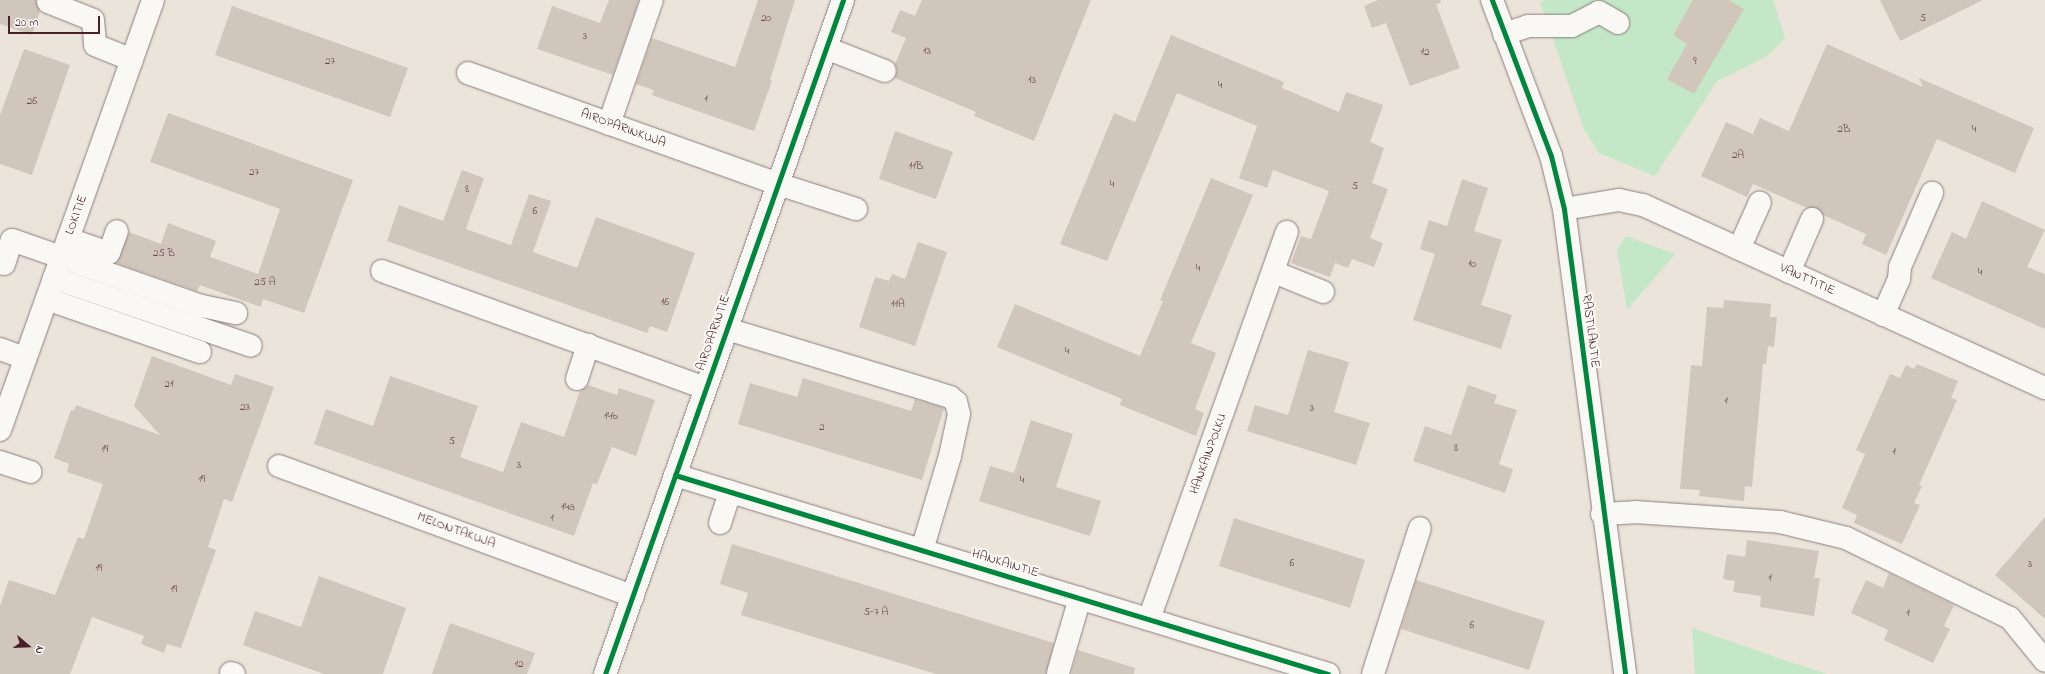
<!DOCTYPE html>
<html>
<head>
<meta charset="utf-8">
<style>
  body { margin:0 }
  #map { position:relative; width:2045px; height:674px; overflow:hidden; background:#ebe4db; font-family:"Indie Flower",sans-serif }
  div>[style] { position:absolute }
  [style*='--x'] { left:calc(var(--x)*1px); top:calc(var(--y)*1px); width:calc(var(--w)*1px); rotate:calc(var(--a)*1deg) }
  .green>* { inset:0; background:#c3e7c7 }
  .building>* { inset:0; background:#d1c6bb }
  .roads { filter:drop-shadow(0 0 1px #8b7f7e) drop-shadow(0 0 1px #8b7f7e) }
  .minor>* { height:22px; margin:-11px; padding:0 11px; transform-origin:11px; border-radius:11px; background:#f9f8f4 }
  .cycleway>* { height:5px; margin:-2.5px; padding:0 2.5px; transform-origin:2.5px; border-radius:2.5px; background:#00873e }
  span { translate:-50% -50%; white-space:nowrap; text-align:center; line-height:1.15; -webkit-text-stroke:4px #fdfcf7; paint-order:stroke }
  .number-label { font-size:11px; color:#6c494f }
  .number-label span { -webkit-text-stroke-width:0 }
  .street-label { font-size:13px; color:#4a1f2b }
  .north { position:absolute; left:8px; top:626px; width:40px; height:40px; -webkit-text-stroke:3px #fdfcf7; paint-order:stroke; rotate:109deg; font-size:11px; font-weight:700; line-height:16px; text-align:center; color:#4a1f2b }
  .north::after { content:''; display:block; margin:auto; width:14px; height:18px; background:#4a1f2b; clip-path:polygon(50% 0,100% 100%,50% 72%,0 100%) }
  .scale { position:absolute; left:8px; top:16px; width:92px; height:18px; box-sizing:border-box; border:2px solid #4a1f2b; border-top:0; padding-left:5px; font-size:12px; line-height:14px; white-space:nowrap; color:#4a1f2b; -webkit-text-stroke:3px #fdfcf7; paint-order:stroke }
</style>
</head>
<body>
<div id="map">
  <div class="green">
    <i style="clip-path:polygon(1546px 0,1773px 0,1785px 38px,1768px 56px,1717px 81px,1655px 176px,1599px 153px,1584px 129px,1540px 2px)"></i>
    <i style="clip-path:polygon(1626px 236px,1675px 254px,1627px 310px,1617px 250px)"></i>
    <i style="clip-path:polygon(1692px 628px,1787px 661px,1827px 674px,1695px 674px)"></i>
  </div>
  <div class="building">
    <i style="clip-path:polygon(0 0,36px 0,40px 11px,32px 35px,0 24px)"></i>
    <i style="clip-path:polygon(609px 0,639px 0,613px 75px,537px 49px,552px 6px,600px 23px)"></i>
    <i style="clip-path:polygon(758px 0,795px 0,770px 80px,772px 81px,754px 131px,652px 95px,654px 90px,636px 84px,652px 38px,735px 67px)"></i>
    <i style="clip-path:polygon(922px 0,1091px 0,1034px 141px,974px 116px,976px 112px,895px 78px,897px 70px,895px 64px,906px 38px,891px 32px,900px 10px,915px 16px)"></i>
    <i style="clip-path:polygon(1378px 0,1440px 0,1441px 3px,1436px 4px,1460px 68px,1410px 86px,1386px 23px,1372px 28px,1364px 6px)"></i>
    <i style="clip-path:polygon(1693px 0,1729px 0,1744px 9px,1694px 94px,1667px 79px,1687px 44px,1673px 35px)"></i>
    <i style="clip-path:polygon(1880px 0,1983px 0,1900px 41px)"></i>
    <i style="clip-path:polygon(232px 6px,408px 68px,390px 117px,215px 55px)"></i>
    <i style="clip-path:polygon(1171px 35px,1284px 82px,1282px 88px,1339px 112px,1346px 92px,1383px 105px,1370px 142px,1384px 148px,1372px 183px,1388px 189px,1370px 238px,1383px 243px,1374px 267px,1352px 259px,1348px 268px,1335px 263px,1330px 277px,1291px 263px,1301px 236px,1311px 239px,1329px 191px,1273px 170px,1267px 188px,1239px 178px,1257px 126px,1177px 93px,1107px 261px,1060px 244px,1114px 113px,1135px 122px)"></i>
    <i style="clip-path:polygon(1827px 44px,1923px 87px,1919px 78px,2034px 128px,2015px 173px,1937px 139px,1886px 255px,1862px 244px,1866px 234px,1823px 215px,1817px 208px,1807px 208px,1753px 184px,1747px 197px,1701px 176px,1726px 122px,1753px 134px,1760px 118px,1789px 131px)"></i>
    <i style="clip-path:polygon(24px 49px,70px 65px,32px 175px,0 164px,0 115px)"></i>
    <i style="clip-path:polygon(168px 113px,353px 180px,304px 313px,263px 299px,261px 307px,200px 285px,197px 291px,116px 263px,129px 232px,161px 244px,168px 223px,216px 241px,210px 257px,258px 274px,280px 209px,150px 162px)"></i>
    <i style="clip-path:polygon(895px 131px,953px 152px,936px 199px,879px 179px)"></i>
    <i style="clip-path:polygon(462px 170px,484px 178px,466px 229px,511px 245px,529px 194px,551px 201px,533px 252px,577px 268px,596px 217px,695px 253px,667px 332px,650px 326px,647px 333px,387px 241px,399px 205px,443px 221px)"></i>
    <i style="clip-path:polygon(1211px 178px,1253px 195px,1191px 343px,1216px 353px,1195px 409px,1204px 413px,1196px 436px,1120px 405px,1122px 399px,997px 347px,1015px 304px,1140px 356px,1163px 301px,1160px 300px)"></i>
    <i style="clip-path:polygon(1462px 179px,1488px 188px,1474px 231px,1502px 240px,1481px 305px,1512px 315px,1501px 349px,1413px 320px,1435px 254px,1420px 249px,1429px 220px,1447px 226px)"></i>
    <i style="clip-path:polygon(1982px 201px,2045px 230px,2027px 267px,2045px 274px,2045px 329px,1931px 278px,1952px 232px,1966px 239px)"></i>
    <i style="clip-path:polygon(918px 242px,947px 252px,915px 346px,859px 327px,875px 277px,889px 281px,892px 274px,905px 279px)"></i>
    <i style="clip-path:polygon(1724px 300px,1771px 304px,1770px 317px,1777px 317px,1774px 347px,1768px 346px,1766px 364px,1763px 364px,1752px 487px,1745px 486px,1744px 501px,1699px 496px,1700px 490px,1680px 489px,1691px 365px,1702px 366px,1707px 307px,1723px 308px)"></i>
    <i style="clip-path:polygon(1308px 350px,1349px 362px,1334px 412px,1370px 423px,1356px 465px,1247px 431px,1255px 405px,1288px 415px)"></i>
    <i style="clip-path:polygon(152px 356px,231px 385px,235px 374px,274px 387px,232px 502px,224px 499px,208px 547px,216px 550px,181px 648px,167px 644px,164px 653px,141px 644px,144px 636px,92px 617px,70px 674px,0 674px,0 606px,9px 580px,55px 595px,78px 537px,84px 539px,103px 484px,67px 472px,69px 464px,54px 458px,71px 410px,74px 411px,76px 405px,160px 435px,134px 406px)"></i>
    <i style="clip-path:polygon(1917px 364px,1958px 381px,1951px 398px,1957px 400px,1919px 485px,1922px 486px,1914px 503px,1920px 505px,1902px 544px,1854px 523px,1857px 515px,1842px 508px,1865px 454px,1856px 450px,1890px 374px,1900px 378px,1906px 365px,1914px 369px)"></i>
    <i style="clip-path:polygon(390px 376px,478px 406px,460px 457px,503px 472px,521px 422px,564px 437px,580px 391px,588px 385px,617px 395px,619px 388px,655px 400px,636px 456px,612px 447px,597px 484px,593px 483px,574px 536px,314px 444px,326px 409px,373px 426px)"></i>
    <i style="clip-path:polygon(803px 378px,911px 411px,915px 399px,944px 408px,922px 480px,738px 424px,750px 383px,797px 397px)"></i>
    <i style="clip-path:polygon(1468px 385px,1497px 395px,1494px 403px,1517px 410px,1499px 464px,1513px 469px,1505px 493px,1413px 461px,1425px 426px,1451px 435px)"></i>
    <i style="clip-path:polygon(1031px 420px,1073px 434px,1056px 487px,1101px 501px,1090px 536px,979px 501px,990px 466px,1014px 473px)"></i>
    <i style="clip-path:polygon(2045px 517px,2045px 619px,1995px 575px)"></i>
    <i style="clip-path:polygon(1234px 518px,1365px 560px,1350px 608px,1219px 566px)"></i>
    <i style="clip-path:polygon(1747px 540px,1819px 551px,1814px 578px,1820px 578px,1814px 616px,1760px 607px,1761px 596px,1733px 592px,1735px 581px,1723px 579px,1727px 554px,1745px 557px)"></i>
    <i style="clip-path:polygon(732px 544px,1054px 643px,1046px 674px,936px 674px,741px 615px,748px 593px,720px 584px)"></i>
    <i style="clip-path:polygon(1889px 573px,1954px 605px,1944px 626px,1950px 629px,1933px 663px,1884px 640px,1888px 630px,1851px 613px,1866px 580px,1883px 588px)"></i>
    <i style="clip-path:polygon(319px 576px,406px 608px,383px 674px,324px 674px,243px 645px,255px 611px,301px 627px)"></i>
    <i style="clip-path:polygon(1416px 580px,1545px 621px,1529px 670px,1401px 629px)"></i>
    <i style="clip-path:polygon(450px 623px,535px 653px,527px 674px,432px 674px)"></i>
    <i style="clip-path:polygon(1078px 650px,1135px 668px,1134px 674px,1071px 674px)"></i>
  </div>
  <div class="roads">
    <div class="minor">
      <i style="--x:1492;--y:0;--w:167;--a:69.3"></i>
      <i style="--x:1551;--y:156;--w:55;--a:76.2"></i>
      <i style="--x:1564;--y:209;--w:469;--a:82.5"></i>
      <i style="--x:48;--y:2;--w:48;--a:21.8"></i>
      <i style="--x:93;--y:20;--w:25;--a:85"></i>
      <i style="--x:95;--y:45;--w:40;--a:22"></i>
      <i style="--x:1504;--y:34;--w:25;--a:-18"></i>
      <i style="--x:1528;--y:26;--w:44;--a:0"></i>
      <i style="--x:1572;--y:26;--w:30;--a:-27"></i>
      <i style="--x:1599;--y:12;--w:22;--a:30"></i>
      <i style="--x:826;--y:48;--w:63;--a:21.3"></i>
      <i style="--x:468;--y:73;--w:329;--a:19.7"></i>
      <i style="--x:778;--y:184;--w:82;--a:17.8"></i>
      <i style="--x:609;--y:124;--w:131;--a:-70.9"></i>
      <i style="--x:1564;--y:209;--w:56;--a:-9.3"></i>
      <i style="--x:1619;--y:200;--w:25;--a:12"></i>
      <i style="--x:1643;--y:205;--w:442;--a:24.5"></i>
      <i style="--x:68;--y:239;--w:43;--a:18.9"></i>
      <i style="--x:109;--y:253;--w:23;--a:-70"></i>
      <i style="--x:1739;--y:249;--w:51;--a:-65.9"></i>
      <i style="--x:4;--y:264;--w:25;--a:-72"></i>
      <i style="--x:12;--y:240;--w:201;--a:19.2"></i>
      <i style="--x:202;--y:306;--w:35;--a:12"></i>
      <i style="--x:382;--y:271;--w:344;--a:19.9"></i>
      <i style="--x:1274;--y:272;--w:53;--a:22.2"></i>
      <i style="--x:1789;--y:272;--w:58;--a:-66.5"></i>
      <i style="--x:54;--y:278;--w:208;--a:19"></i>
      <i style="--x:47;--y:299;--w:162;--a:19.1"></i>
      <i style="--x:1883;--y:315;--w:39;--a:-66"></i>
      <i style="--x:1899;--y:279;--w:12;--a:-85"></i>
      <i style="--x:1900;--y:267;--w:81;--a:-66.6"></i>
      <i style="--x:727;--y:329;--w:216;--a:16.9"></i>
      <i style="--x:934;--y:392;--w:17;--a:17"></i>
      <i style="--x:950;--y:397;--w:8;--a:40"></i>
      <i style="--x:956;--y:402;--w:12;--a:76"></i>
      <i style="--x:959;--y:414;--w:43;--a:102.1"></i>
      <i style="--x:950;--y:456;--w:98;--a:106.6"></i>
      <i style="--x:0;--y:349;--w:27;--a:20"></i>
      <i style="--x:577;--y:379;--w:36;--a:-72"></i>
      <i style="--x:0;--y:430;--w:456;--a:-70.4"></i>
      <i style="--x:0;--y:462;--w:32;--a:18"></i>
      <i style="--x:279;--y:466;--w:377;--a:20.2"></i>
      <i style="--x:675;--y:475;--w:683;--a:16.95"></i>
      <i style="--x:1602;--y:514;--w:33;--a:-3"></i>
      <i style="--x:1635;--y:512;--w:145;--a:3.9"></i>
      <i style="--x:1780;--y:522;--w:68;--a:13.6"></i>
      <i style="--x:1846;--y:538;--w:182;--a:26"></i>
      <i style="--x:2010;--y:618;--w:55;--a:50.9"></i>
      <i style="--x:720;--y:523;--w:33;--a:-72"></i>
      <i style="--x:1149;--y:619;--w:411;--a:-70.4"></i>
      <i style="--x:231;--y:673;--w:3;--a:18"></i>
      <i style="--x:1058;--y:673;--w:78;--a:-73.7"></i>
      <i style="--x:605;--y:674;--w:715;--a:-70.55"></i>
      <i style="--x:1373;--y:674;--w:153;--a:-72.2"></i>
    </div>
  </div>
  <div class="cycleway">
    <i style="--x:1492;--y:0;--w:167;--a:69.3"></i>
    <i style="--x:1551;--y:156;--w:55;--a:76.2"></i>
    <i style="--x:1564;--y:209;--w:469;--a:82.5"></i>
    <i style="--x:675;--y:475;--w:683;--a:16.95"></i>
    <i style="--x:605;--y:674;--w:715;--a:-70.55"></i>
  </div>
  <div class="number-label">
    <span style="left:766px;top:18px">20</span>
    <span style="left:1923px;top:18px">5</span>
    <span style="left:585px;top:36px">3</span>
    <span style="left:927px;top:51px">13</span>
    <span style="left:1425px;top:52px">12</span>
    <span style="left:330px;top:61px">27</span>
    <span style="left:1695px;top:61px">9</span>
    <span style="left:1032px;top:80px">13</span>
    <span style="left:1220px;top:85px">4</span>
    <span style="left:706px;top:99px">1</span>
    <span style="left:32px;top:101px">26</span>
    <span style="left:1844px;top:129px">2B</span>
    <span style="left:1974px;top:129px">4</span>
    <span style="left:1738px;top:155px">2A</span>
    <span style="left:916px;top:166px">11B</span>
    <span style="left:254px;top:172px">27</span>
    <span style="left:1112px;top:184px">4</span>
    <span style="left:1355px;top:186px">5</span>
    <span style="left:467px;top:189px">8</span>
    <span style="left:535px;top:211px">6</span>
    <span style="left:164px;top:253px">25 B</span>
    <span style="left:1472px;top:264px">10</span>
    <span style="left:1198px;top:268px">4</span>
    <span style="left:1980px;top:272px">4</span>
    <span style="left:265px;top:282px">25 A</span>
    <span style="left:665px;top:302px">16</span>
    <span style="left:898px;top:304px">11A</span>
    <span style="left:1067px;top:351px">4</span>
    <span style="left:169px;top:384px">21</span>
    <span style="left:1726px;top:401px">1</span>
    <span style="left:245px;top:407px">23</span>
    <span style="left:1312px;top:408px">3</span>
    <span style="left:611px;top:416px">14b</span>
    <span style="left:822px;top:427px">2</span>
    <span style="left:452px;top:441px">5</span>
    <span style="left:1456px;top:448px">8</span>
    <span style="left:105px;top:449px">19</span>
    <span style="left:1894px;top:452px">1</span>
    <span style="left:519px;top:465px">3</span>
    <span style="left:202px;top:479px">19</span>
    <span style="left:1022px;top:480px">4</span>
    <span style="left:568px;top:507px">14a</span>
    <span style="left:552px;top:518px">1</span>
    <span style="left:1292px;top:563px">6</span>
    <span style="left:2030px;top:564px">3</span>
    <span style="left:99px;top:568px">19</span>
    <span style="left:1770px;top:578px">1</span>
    <span style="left:174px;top:589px">19</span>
    <span style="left:876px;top:612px">5-7 A</span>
    <span style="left:1908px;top:613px">1</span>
    <span style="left:1472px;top:625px">6</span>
    <span style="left:519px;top:664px">12</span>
  </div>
  <div class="street-label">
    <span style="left:623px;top:129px;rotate:20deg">AIROPARINKUJA</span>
    <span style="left:77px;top:215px;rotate:-70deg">LOKITIE</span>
    <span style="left:1807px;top:280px;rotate:24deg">VANTTITIE</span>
    <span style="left:1590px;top:331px;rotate:83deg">RASTILANTIE</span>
    <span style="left:714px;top:333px;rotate:-71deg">AIROPARINTIE</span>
    <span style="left:1209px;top:454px;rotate:-70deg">HANKAINPOLKU</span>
    <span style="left:456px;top:531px;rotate:20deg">MELONTAKUJA</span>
    <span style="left:1005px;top:564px;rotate:17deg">HANKAINTIE</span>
  </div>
  <div class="north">N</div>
  <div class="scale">20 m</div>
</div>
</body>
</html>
